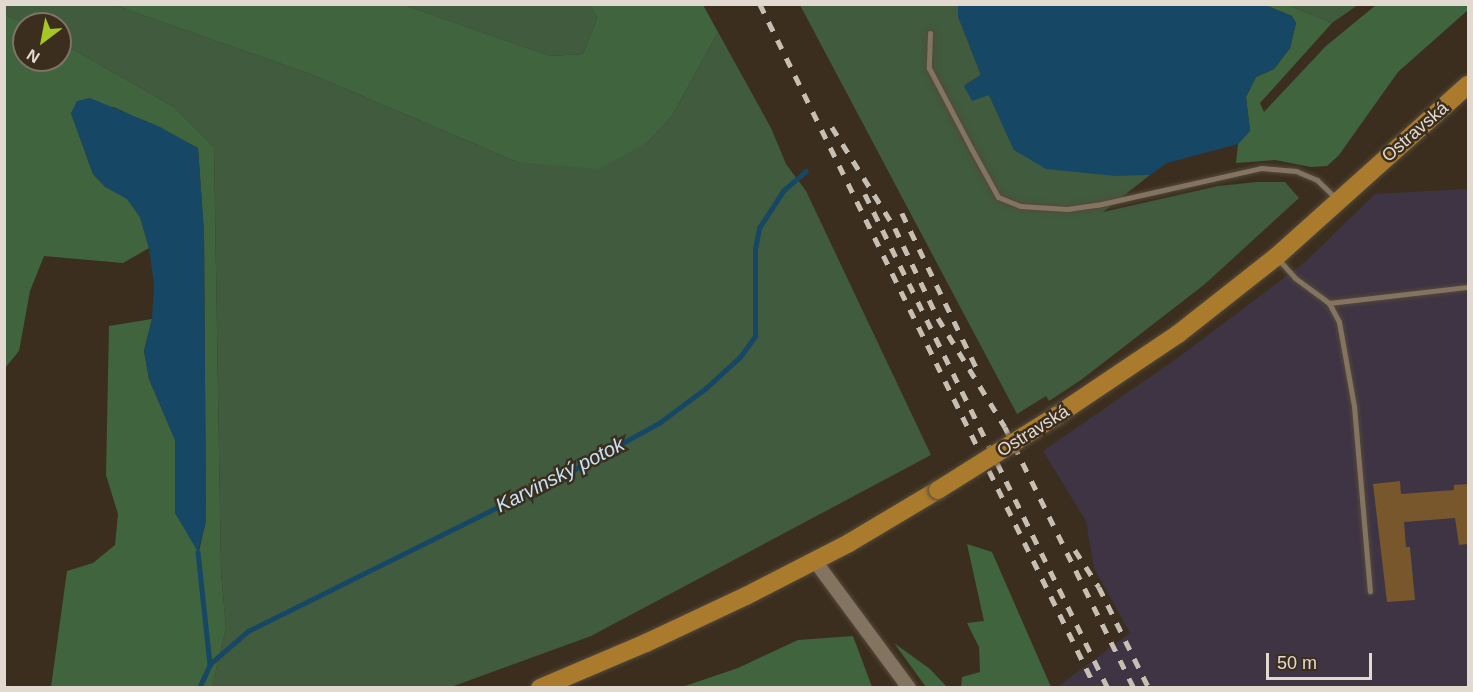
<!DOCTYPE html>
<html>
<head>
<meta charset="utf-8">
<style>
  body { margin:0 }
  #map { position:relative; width:1473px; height:692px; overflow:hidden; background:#3b2e1e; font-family:Helvetica,sans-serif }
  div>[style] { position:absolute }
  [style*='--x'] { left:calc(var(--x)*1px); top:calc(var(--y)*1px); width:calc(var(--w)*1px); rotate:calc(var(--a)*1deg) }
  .industrial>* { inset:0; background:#3e3444 }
  .green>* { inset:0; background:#415b3f }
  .forest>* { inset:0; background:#40643d }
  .water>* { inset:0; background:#164866 }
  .stream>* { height:4.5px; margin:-2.25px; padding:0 2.25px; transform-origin:2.25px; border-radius:2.25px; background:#164866 }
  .building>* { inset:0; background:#77572b }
  .roads { filter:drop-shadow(0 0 2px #54493b) drop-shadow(0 0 2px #54493b) }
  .service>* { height:5px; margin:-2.5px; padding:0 2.5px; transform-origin:2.5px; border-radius:2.5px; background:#837461 }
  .tertiary>* { height:14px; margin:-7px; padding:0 7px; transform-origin:7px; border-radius:7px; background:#837461 }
  .primary>* { height:18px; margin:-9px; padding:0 9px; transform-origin:9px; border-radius:9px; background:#ab7b2d }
  .rail>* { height:4.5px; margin-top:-2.25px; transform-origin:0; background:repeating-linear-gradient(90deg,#c7bfb4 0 10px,transparent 0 20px) }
  .bridges { filter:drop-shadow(0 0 2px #54493b) drop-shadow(0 0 2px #54493b) }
  .primary-bridge>* { height:18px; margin:-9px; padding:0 9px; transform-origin:9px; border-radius:9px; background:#ab7b2d }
  span { translate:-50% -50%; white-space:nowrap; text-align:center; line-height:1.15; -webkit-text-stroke:5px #3b2e1e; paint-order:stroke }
  .street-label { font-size:18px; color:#e2dad0 }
  .water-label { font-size:20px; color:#c6e2f7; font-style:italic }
  .frame { position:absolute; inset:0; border:6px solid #e2dad0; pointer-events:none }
  .north { position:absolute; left:12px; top:12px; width:60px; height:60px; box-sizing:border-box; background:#3b2e1e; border:2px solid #7e7365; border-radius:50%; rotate:212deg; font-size:16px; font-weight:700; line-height:24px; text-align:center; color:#e2dad0 }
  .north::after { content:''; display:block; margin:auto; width:21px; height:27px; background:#a5c822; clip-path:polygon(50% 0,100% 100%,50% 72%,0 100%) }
  .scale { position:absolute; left:1266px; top:653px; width:106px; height:27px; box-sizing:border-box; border:3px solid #e2dad0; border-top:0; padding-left:8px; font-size:18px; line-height:21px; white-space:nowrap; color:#e2dad0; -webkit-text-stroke:4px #3b2e1e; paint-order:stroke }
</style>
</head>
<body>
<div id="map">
  <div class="industrial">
    <i style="clip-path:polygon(1468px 189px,1468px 687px,1057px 687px,1130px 633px,1094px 568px,1086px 521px,1043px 451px,1179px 357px,1305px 262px,1375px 194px)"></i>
  </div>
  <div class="green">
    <i style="clip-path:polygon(5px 5px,114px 5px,313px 75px,517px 162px,648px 142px,672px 116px,718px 32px,771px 128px,786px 164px,806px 191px,931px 455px,591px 636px,451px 687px,212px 687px,226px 628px,221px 571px,214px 147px,174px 107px,60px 42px,60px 24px,28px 24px,5px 15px)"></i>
    <i style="clip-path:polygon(404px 5px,590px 5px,597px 18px,583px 54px,550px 56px)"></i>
    <i style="clip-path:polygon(800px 5px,958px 5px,958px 16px,981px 75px,965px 85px,989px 95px,1014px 150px,1087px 173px,1150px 175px,1103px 212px,1218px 186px,1257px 182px,1285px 182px,1299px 198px,1205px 284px,1081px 380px,1049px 401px,1046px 396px,1017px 414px)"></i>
    <i style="clip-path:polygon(1288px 5px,1358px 5px,1332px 23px)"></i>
  </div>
  <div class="forest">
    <i style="clip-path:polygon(114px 5px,404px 5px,550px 56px,583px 54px,597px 18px,590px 5px,703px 5px,718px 32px,672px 116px,648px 142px,599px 169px,517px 162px,313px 75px)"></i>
    <i style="clip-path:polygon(1265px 5px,1288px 5px,1332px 23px,1260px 103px,1264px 112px,1326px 46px,1376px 5px,1468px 5px,1468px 10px,1398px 72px,1339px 155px,1327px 166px,1311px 167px,1275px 160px,1236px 163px,1238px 144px,1250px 131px,1246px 97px,1256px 77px,1274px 69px,1290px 48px,1296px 23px,1292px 16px)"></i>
    <i style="clip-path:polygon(5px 15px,28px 24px,24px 24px,24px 60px,60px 60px,60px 42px,174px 107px,214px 147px,221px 571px,226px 628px,212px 687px,51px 687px,67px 571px,93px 563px,115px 545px,118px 514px,106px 475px,109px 326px,152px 319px,144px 351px,149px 379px,175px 440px,175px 513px,199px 551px,206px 521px,204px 233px,198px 148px,114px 107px,71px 113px,93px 174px,106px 187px,127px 198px,140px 217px,149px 248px,123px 263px,44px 256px,30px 291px,19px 351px,5px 368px)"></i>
    <i style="clip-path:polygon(967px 544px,992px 552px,1051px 687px,961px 687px,962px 677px,980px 672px,979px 647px,967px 623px,984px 621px)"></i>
    <i style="clip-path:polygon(853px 636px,872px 687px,682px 687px,738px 668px,798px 640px)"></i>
    <i style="clip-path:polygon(894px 643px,930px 669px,947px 687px,926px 687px)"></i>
  </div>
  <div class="water">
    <i style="clip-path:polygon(958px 4px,1265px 5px,1292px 16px,1296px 23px,1290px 48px,1274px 69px,1256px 77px,1246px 97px,1250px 131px,1238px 144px,1167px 163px,1150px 175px,1116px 176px,1046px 169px,1014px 150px,989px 95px,972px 101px,964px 86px,981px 75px,958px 16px)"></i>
    <i style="clip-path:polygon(90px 98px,158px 126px,198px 148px,204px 233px,206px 521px,198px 552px,175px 513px,175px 440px,149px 379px,144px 351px,152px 319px,154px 285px,149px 248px,140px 217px,127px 199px,105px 187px,93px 174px,71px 113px,77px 101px)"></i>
  </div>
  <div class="stream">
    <i style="--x:198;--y:552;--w:113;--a:83.9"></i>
    <i style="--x:199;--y:688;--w:26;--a:-65"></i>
    <i style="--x:210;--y:664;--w:50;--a:-41"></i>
    <i style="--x:248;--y:631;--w:365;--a:-26.4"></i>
    <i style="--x:575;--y:469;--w:96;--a:-28.7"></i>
    <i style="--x:659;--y:423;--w:59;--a:-36.7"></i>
    <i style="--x:706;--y:388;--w:46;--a:-42.4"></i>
    <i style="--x:740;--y:357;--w:26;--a:-54"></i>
    <i style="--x:755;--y:336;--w:87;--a:-90"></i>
    <i style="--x:755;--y:249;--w:21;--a:-79"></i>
    <i style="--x:759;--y:228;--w:44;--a:-57"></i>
    <i style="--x:783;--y:191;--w:30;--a:-41"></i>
  </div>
  <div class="building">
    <i style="clip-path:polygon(1400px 481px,1401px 494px,1454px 490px,1454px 485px,1468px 484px,1468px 544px,1459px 545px,1455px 518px,1404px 522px,1406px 547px,1410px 547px,1415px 600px,1387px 602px,1373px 484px)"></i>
  </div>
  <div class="roads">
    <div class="service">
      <i style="--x:930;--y:33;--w:35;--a:92"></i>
      <i style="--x:929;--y:68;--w:90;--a:62.3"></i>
      <i style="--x:971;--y:148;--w:56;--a:61.1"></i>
      <i style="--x:998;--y:197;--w:24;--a:22"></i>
      <i style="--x:1020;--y:206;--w:47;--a:3.7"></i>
      <i style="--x:1067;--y:209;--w:30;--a:-8"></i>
      <i style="--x:1097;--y:205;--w:168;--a:-12.7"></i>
      <i style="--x:1261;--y:168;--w:35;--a:5"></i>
      <i style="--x:1296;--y:171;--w:23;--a:23"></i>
      <i style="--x:1317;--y:180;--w:28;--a:44"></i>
      <i style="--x:1279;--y:260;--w:24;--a:48"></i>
      <i style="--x:1295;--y:278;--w:42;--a:36.3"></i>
      <i style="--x:1329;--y:303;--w:21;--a:62"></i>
      <i style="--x:1339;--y:322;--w:85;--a:79.9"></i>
      <i style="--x:1354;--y:406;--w:186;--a:85.1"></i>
      <i style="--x:1329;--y:303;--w:140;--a:-6.6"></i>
    </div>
    <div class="tertiary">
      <i style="--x:815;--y:561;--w:158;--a:53.5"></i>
    </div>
    <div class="primary">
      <i style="--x:1056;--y:416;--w:147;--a:-33.9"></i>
      <i style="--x:1178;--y:334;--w:125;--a:-38.2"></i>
      <i style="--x:1276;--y:257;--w:258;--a:-41.9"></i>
      <i style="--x:540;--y:688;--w:115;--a:-23"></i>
      <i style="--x:646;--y:643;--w:110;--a:-25.2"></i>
      <i style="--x:746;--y:596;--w:116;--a:-27.2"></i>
      <i style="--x:849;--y:543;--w:104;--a:-30.8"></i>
    </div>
  </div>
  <div class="rail">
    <i style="--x:760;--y:4;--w:762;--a:63.84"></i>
    <i style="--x:832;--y:127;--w:119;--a:58"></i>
    <i style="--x:895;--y:228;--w:100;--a:64.5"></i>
    <i style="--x:938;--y:318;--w:128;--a:58.4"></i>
    <i style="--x:1005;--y:427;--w:291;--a:63.7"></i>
    <i style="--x:865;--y:194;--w:551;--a:63.81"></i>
    <i style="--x:902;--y:213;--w:178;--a:64.3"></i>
    <i style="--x:1075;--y:550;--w:44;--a:57"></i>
    <i style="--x:1099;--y:587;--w:113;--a:63.7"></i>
  </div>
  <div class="bridges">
    <div class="primary-bridge">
      <i style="--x:938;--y:490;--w:139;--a:-32.1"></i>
    </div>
  </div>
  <div class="street-label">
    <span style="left:1415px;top:132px;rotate:-41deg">Ostravská</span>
    <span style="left:1033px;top:431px;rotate:-32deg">Ostravská</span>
  </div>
  <div class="water-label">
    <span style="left:560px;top:475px;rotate:-27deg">Karvinský potok</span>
  </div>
  <div class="frame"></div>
  <div class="north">N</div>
  <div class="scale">50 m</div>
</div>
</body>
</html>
